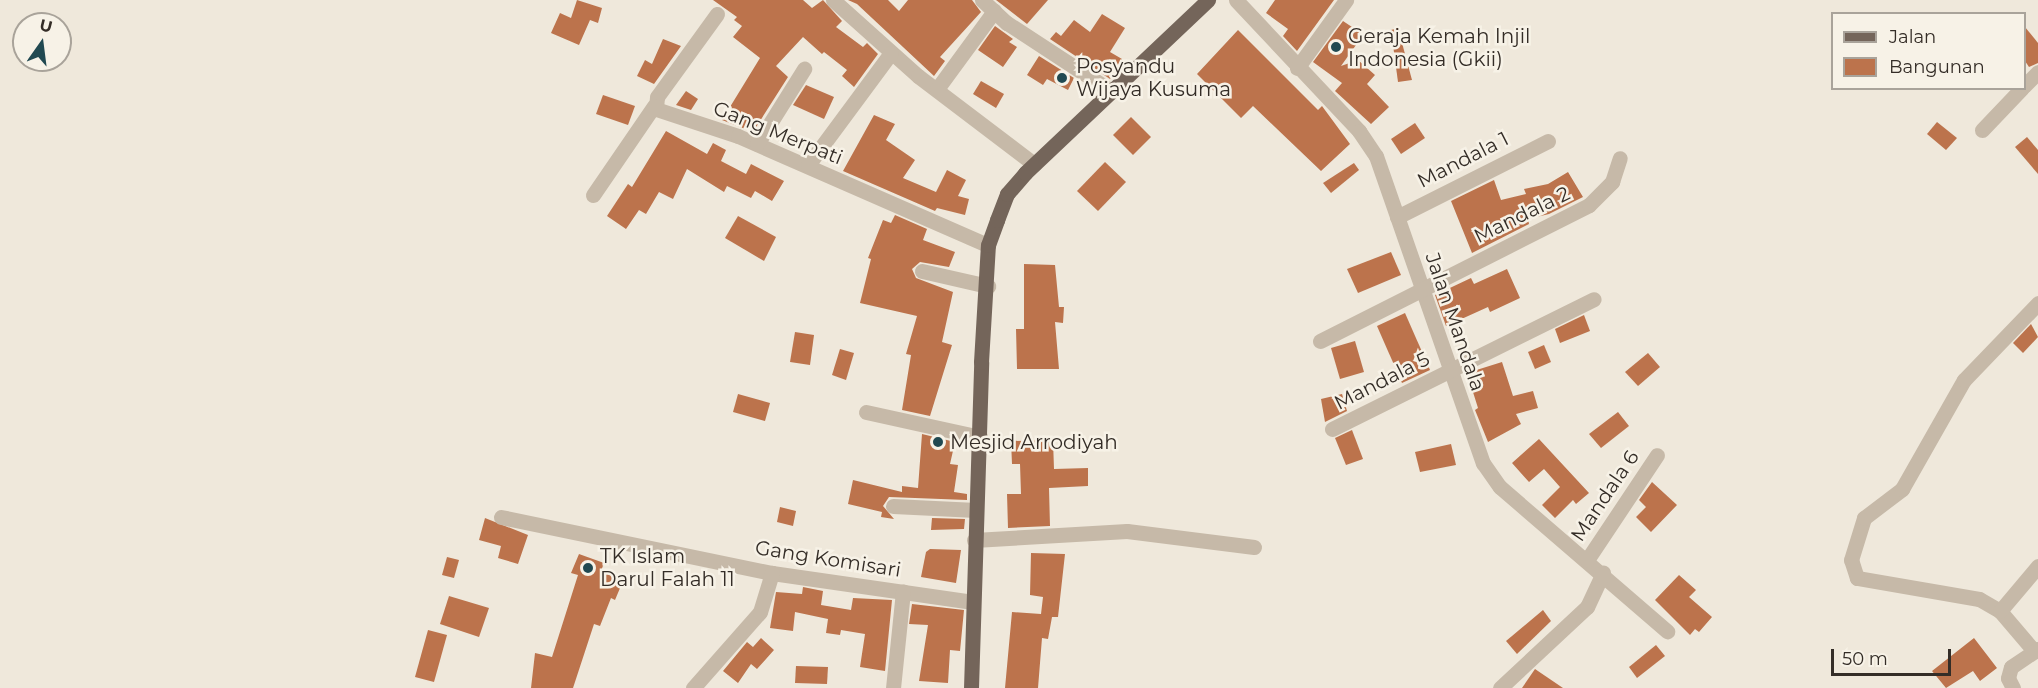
<!DOCTYPE html>
<html>
<head>
<meta charset="utf-8">
<style>
  body { margin:0 }
  #map { position:relative; width:2038px; height:688px; overflow:hidden; background:#efe8db; font-family:Montserrat,sans-serif }
  div>[style] { position:absolute }
  [style*='--x'] { left:calc(var(--x)*1px); top:calc(var(--y)*1px); width:calc(var(--w)*1px); rotate:calc(var(--a)*1deg) }
  .building>* { inset:0; background:#bc734c }
  .minor>* { height:15px; margin:-7.5px; padding:0 7.5px; transform-origin:7.5px; border-radius:7.5px; background:#c6b9a8 }
  .major>* { height:15px; margin:-7.5px; padding:0 7.5px; transform-origin:7.5px; border-radius:7.5px; background:#74655a }
  .dots>* { width:16px; height:16px; translate:-50% -50%; box-sizing:border-box; border:3px solid #f7f2e7; border-radius:50% }
  span { translate:-50% -50%; white-space:nowrap; text-align:center; line-height:1.15; -webkit-text-stroke:5px #f7f2e7; paint-order:stroke }
  .poi-label { font-size:20px; color:#342d27 }
  .left { translate:0 -50%; text-align:left }
  .street-label { font-size:20px; color:#342d27 }
  .legend { position:absolute; left:1831px; top:12px; width:195px; height:78px; box-sizing:border-box; background:#f7f2e7; border:2px solid #a9a39a; margin:0; padding:8px 10px; list-style:none; font-size:18px; color:#342d27 }
  .legend li { display:flex; align-items:center; gap:12px; height:30px }
  .legend b { width:30px; border:2px solid #a9a39a }
  .north { position:absolute; left:12px; top:12px; width:60px; height:60px; box-sizing:border-box; background:#f7f2e7; border:2px solid #a9a39a; border-radius:50%; rotate:14deg; font-size:16px; font-weight:700; line-height:24px; text-align:center; color:#342d27 }
  .north::after { content:''; display:block; margin:auto; width:21px; height:27px; background:#214951; clip-path:polygon(50% 0,100% 100%,50% 72%,0 100%) }
  .scale { position:absolute; left:1831px; top:649px; width:120px; height:27px; box-sizing:border-box; border:3px solid #342d27; border-top:0; padding-left:8px; font-size:18px; line-height:21px; white-space:nowrap; color:#342d27; -webkit-text-stroke:4px #f7f2e7; paint-order:stroke }
</style>
</head>
<body>
<div id="map">
  <div class="building">
    <i style="clip-path:polygon(577px 0,602px 8px,598px 23px,590px 20px,579px 45px,551px 33px,560px 13px,571px 18px)"></i>
    <i style="clip-path:polygon(713px 0,803px 0,812px 8px,823px 0,842px 21px,836px 27px,863px 47px,867px 43px,878px 54px,854px 87px,842px 76px,847px 70px,824px 52px,822px 54px,803px 37px,776px 66px,788px 77px,753px 132px,722px 120px,760px 58px,733px 37px,742px 26px,734px 20px,737px 17px)"></i>
    <i style="clip-path:polygon(848px 0,888px 0,899px 11px,908px 0,972px 0,981px 12px,940px 57px,945px 61px,934px 76px,857px 4px)"></i>
    <i style="clip-path:polygon(996px 0,1048px 0,1027px 24px)"></i>
    <i style="clip-path:polygon(1275px 0,1334px 0,1297px 51px,1283px 36px,1288px 29px,1266px 13px)"></i>
    <i style="clip-path:polygon(1102px 14px,1125px 28px,1110px 52px,1122px 59px,1110px 79px,1050px 39px,1056px 32px,1061px 36px,1074px 20px,1090px 32px)"></i>
    <i style="clip-path:polygon(1343px 21px,1361px 33px,1361px 38px,1341px 66px,1358px 60px,1375px 75px,1367px 84px,1389px 107px,1371px 124px,1335px 91px,1342px 83px,1313px 62px)"></i>
    <i style="clip-path:polygon(995px 26px,1013px 39px,1009px 42px,1017px 47px,1003px 67px,978px 50px)"></i>
    <i style="clip-path:polygon(2025px 27px,2038px 43px,2038px 63px,2029px 67px,2025px 61px)"></i>
    <i style="clip-path:polygon(1398px 28px,1412px 80px,1398px 82px,1391px 30px)"></i>
    <i style="clip-path:polygon(1238px 30px,1318px 110px,1322px 106px,1350px 144px,1321px 171px,1253px 106px,1241px 118px,1197px 74px)"></i>
    <i style="clip-path:polygon(663px 39px,681px 46px,654px 84px,637px 76px,645px 60px,652px 64px)"></i>
    <i style="clip-path:polygon(1039px 56px,1074px 78px,1068px 90px,1047px 79px,1043px 85px,1027px 75px)"></i>
    <i style="clip-path:polygon(981px 81px,1004px 94px,996px 108px,973px 94px)"></i>
    <i style="clip-path:polygon(806px 85px,834px 97px,824px 119px,793px 105px)"></i>
    <i style="clip-path:polygon(686px 91px,698px 99px,691px 110px,676px 105px)"></i>
    <i style="clip-path:polygon(603px 95px,635px 106px,628px 125px,596px 114px)"></i>
    <i style="clip-path:polygon(874px 115px,895px 124px,886px 140px,915px 160px,903px 178px,936px 192px,947px 170px,966px 180px,958px 196px,969px 199px,965px 215px,937px 208px,935px 211px,843px 171px)"></i>
    <i style="clip-path:polygon(1131px 117px,1151px 137px,1133px 155px,1113px 135px)"></i>
    <i style="clip-path:polygon(1937px 122px,1957px 138px,1946px 150px,1927px 134px)"></i>
    <i style="clip-path:polygon(1415px 123px,1425px 138px,1401px 154px,1391px 139px)"></i>
    <i style="clip-path:polygon(666px 131px,707px 154px,713px 143px,726px 150px,721px 161px,746px 174px,751px 164px,784px 181px,772px 201px,755px 191px,751px 198px,727px 186px,724px 192px,687px 169px,673px 199px,659px 192px,646px 214px,639px 210px,626px 229px,607px 216px,628px 184px,632px 187px)"></i>
    <i style="clip-path:polygon(2027px 137px,2038px 150px,2038px 174px,2015px 147px)"></i>
    <i style="clip-path:polygon(1105px 162px,1126px 182px,1098px 211px,1077px 191px)"></i>
    <i style="clip-path:polygon(1354px 163px,1359px 170px,1331px 193px,1323px 183px)"></i>
    <i style="clip-path:polygon(1568px 172px,1583px 197px,1549px 214px,1528px 219px,1529px 224px,1472px 253px,1451px 201px,1494px 180px,1501px 200px,1526px 194px,1524px 189px,1548px 184px)"></i>
    <i style="clip-path:polygon(895px 215px,927px 229px,923px 240px,955px 252px,949px 267px,920px 262px,912px 269px,916px 278px,953px 292px,942px 342px,952px 345px,930px 416px,902px 410px,911px 355px,906px 354px,917px 316px,860px 303px,871px 259px,868px 258px,883px 220px,891px 223px)"></i>
    <i style="clip-path:polygon(738px 216px,776px 237px,764px 261px,725px 238px)"></i>
    <i style="clip-path:polygon(1391px 252px,1401px 275px,1358px 293px,1347px 269px)"></i>
    <i style="clip-path:polygon(1024px 264px,1055px 265px,1059px 307px,1064px 307px,1063px 323px,1055px 322px,1059px 369px,1017px 369px,1016px 329px,1024px 329px)"></i>
    <i style="clip-path:polygon(1507px 269px,1520px 298px,1490px 312px,1488px 307px,1446px 326px,1435px 295px,1471px 278px,1474px 284px)"></i>
    <i style="clip-path:polygon(1405px 313px,1430px 370px,1402px 383px,1377px 326px)"></i>
    <i style="clip-path:polygon(1584px 315px,1590px 331px,1560px 343px,1555px 329px)"></i>
    <i style="clip-path:polygon(2031px 324px,2038px 337px,2023px 353px,2013px 343px)"></i>
    <i style="clip-path:polygon(795px 332px,814px 335px,810px 365px,790px 362px)"></i>
    <i style="clip-path:polygon(1355px 341px,1364px 372px,1340px 379px,1331px 348px)"></i>
    <i style="clip-path:polygon(1544px 345px,1551px 362px,1535px 369px,1528px 352px)"></i>
    <i style="clip-path:polygon(840px 349px,854px 353px,846px 380px,832px 375px)"></i>
    <i style="clip-path:polygon(1648px 353px,1660px 367px,1638px 386px,1625px 372px)"></i>
    <i style="clip-path:polygon(1502px 362px,1513px 396px,1533px 391px,1538px 408px,1516px 414px,1521px 424px,1488px 442px,1475px 410px,1478px 408px,1467px 373px)"></i>
    <i style="clip-path:polygon(738px 394px,770px 403px,765px 421px,733px 412px)"></i>
    <i style="clip-path:polygon(1342px 394px,1347px 411px,1325px 422px,1321px 399px)"></i>
    <i style="clip-path:polygon(1618px 412px,1629px 426px,1601px 448px,1589px 434px)"></i>
    <i style="clip-path:polygon(1352px 430px,1363px 459px,1346px 465px,1335px 438px)"></i>
    <i style="clip-path:polygon(922px 434px,955px 442px,950px 464px,958px 465px,954px 492px,967px 494px,967px 500px,889px 497px,883px 506px,894px 519px,881px 517px,882px 512px,848px 504px,853px 480px,902px 492px,902px 486px,918px 488px)"></i>
    <i style="clip-path:polygon(1539px 439px,1589px 493px,1576px 504px,1573px 500px,1555px 518px,1542px 505px,1560px 487px,1544px 469px,1529px 482px,1512px 463px)"></i>
    <i style="clip-path:polygon(1053px 440px,1054px 469px,1088px 468px,1088px 486px,1049px 488px,1050px 526px,1008px 528px,1007px 494px,1021px 494px,1020px 464px,1012px 464px,1011px 441px)"></i>
    <i style="clip-path:polygon(1451px 444px,1456px 465px,1420px 472px,1415px 452px)"></i>
    <i style="clip-path:polygon(1652px 482px,1677px 505px,1651px 532px,1636px 517px,1646px 507px,1639px 500px)"></i>
    <i style="clip-path:polygon(780px 507px,796px 511px,793px 526px,777px 522px)"></i>
    <i style="clip-path:polygon(485px 518px,528px 535px,518px 564px,498px 558px,501px 546px,479px 540px)"></i>
    <i style="clip-path:polygon(932px 518px,965px 519px,964px 529px,931px 530px)"></i>
    <i style="clip-path:polygon(930px 549px,961px 550px,956px 583px,921px 577px,926px 552px)"></i>
    <i style="clip-path:polygon(1031px 553px,1065px 554px,1058px 617px,1052px 617px,1048px 639px,1042px 638px,1038px 688px,1005px 688px,1012px 612px,1041px 614px,1043px 597px,1030px 595px)"></i>
    <i style="clip-path:polygon(579px 554px,604px 563px,601px 571px,623px 581px,615px 600px,611px 598px,600px 626px,594px 624px,573px 688px,531px 688px,535px 653px,552px 657px,578px 575px,571px 573px)"></i>
    <i style="clip-path:polygon(447px 557px,459px 560px,454px 578px,442px 575px)"></i>
    <i style="clip-path:polygon(1679px 575px,1696px 590px,1689px 597px,1712px 617px,1699px 632px,1695px 629px,1690px 635px,1655px 600px)"></i>
    <i style="clip-path:polygon(803px 587px,823px 591px,821px 605px,851px 610px,853px 598px,892px 600px,885px 671px,860px 667px,865px 634px,841px 630px,840px 635px,826px 633px,828px 619px,795px 612px,793px 631px,770px 628px,776px 592px,802px 594px)"></i>
    <i style="clip-path:polygon(449px 596px,489px 608px,479px 637px,440px 624px)"></i>
    <i style="clip-path:polygon(912px 604px,964px 610px,960px 651px,950px 650px,948px 683px,919px 681px,928px 625px,909px 624px)"></i>
    <i style="clip-path:polygon(1543px 610px,1551px 621px,1517px 654px,1506px 641px)"></i>
    <i style="clip-path:polygon(428px 630px,447px 635px,434px 682px,415px 677px)"></i>
    <i style="clip-path:polygon(761px 638px,774px 650px,757px 669px,751px 664px,738px 683px,723px 671px,747px 642px,753px 647px)"></i>
    <i style="clip-path:polygon(1974px 638px,1997px 668px,1980px 681px,1973px 671px,1946px 688px,1932px 671px)"></i>
    <i style="clip-path:polygon(1656px 645px,1665px 656px,1637px 678px,1629px 667px)"></i>
    <i style="clip-path:polygon(796px 666px,828px 667px,827px 684px,795px 683px)"></i>
    <i style="clip-path:polygon(1535px 669px,1563px 688px,1522px 688px)"></i>
  </div>
  <div class="minor">
    <i style="--x:833;--y:0;--w:114;--a:41.8"></i>
    <i style="--x:918;--y:76;--w:146;--a:37.2"></i>
    <i style="--x:982;--y:0;--w:34;--a:43"></i>
    <i style="--x:1007;--y:23;--w:124;--a:33.2"></i>
    <i style="--x:1236;--y:0;--w:180;--a:46.8"></i>
    <i style="--x:1359;--y:131;--w:30;--a:56"></i>
    <i style="--x:1376;--y:156;--w:325;--a:70.8"></i>
    <i style="--x:1483;--y:463;--w:29;--a:55"></i>
    <i style="--x:1500;--y:487;--w:221;--a:40.8"></i>
    <i style="--x:717;--y:14;--w:102;--a:125.9"></i>
    <i style="--x:657;--y:97;--w:12;--a:95"></i>
    <i style="--x:656;--y:109;--w:86;--a:18.2"></i>
    <i style="--x:738;--y:136;--w:273;--a:23.6"></i>
    <i style="--x:1297;--y:68;--w:84;--a:-54.2"></i>
    <i style="--x:2024;--y:86;--w:20;--a:-45"></i>
    <i style="--x:937;--y:89;--w:97;--a:-53.8"></i>
    <i style="--x:1982;--y:130;--w:58;--a:-46.4"></i>
    <i style="--x:757;--y:144;--w:89;--a:-57.9"></i>
    <i style="--x:808;--y:165;--w:139;--a:-53.5"></i>
    <i style="--x:593;--y:195;--w:108;--a:-55.6"></i>
    <i style="--x:1397;--y:217;--w:169;--a:-26.7"></i>
    <i style="--x:922;--y:271;--w:68;--a:12.8"></i>
    <i style="--x:1320;--y:341;--w:301;--a:-26.8"></i>
    <i style="--x:1589;--y:205;--w:33;--a:-45"></i>
    <i style="--x:1612;--y:182;--w:25;--a:-72"></i>
    <i style="--x:866;--y:412;--w:117;--a:12.4"></i>
    <i style="--x:1332;--y:429;--w:292;--a:-26.4"></i>
    <i style="--x:893;--y:506;--w:83;--a:2.8"></i>
    <i style="--x:501;--y:517;--w:277;--a:11.7"></i>
    <i style="--x:772;--y:573;--w:203;--a:8.2"></i>
    <i style="--x:974;--y:540;--w:153;--a:-3.4"></i>
    <i style="--x:1127;--y:531;--w:128;--a:7.2"></i>
    <i style="--x:1587;--y:560;--w:126;--a:-56.3"></i>
    <i style="--x:2000;--y:611;--w:24;--a:-150"></i>
    <i style="--x:1979;--y:599;--w:124;--a:-170.2"></i>
    <i style="--x:1857;--y:578;--w:19;--a:-108"></i>
    <i style="--x:1851;--y:560;--w:44;--a:-72.8"></i>
    <i style="--x:1864;--y:518;--w:48;--a:-37.3"></i>
    <i style="--x:1902;--y:489;--w:125;--a:-60.4"></i>
    <i style="--x:1964;--y:380;--w:107;--a:-46.1"></i>
    <i style="--x:2034;--y:651;--w:52;--a:-130.4"></i>
    <i style="--x:2000;--y:611;--w:59;--a:-49.8"></i>
    <i style="--x:693;--y:688;--w:101;--a:-48.6"></i>
    <i style="--x:760;--y:612;--w:41;--a:-72.9"></i>
    <i style="--x:893;--y:688;--w:97;--a:-84.1"></i>
    <i style="--x:1500;--y:688;--w:119;--a:-43"></i>
    <i style="--x:1587;--y:607;--w:38;--a:-65"></i>
    <i style="--x:2013;--y:688;--w:11;--a:-117"></i>
    <i style="--x:2008;--y:678;--w:11;--a:-75"></i>
    <i style="--x:2011;--y:667;--w:32;--a:-34"></i>
  </div>
  <div class="major">
    <i style="--x:971;--y:688;--w:326;--a:-88.2"></i>
    <i style="--x:981;--y:362;--w:117;--a:-86.6"></i>
    <i style="--x:988;--y:245;--w:27;--a:-70"></i>
    <i style="--x:997;--y:220;--w:28;--a:-69"></i>
    <i style="--x:1007;--y:194;--w:28;--a:-49"></i>
    <i style="--x:1025;--y:173;--w:252;--a:-43.4"></i>
  </div>
  <div class="dots">
    <i style="left:1336px;top:47px;background:#214951"></i>
    <i style="left:1062px;top:78px;background:#214951"></i>
    <i style="left:938px;top:442px;background:#214951"></i>
    <i style="left:588px;top:568px;background:#214951"></i>
  </div>
  <div class="poi-label">
    <span class="left" style="left:1348px;top:48px">Geraja Kemah Injil<br>Indonesia (Gkii)</span>
    <span class="left" style="left:1076px;top:78px">Posyandu<br>Wijaya Kusuma</span>
    <span class="left" style="left:950px;top:442px">Mesjid Arrodiyah</span>
    <span class="left" style="left:600px;top:568px">TK Islam<br>Darul Falah 11</span>
  </div>
  <div class="street-label">
    <span style="left:778px;top:133px;rotate:22deg">Gang Merpati</span>
    <span style="left:1463px;top:160px;rotate:-27deg">Mandala 1</span>
    <span style="left:1522px;top:215px;rotate:-26deg">Mandala 2</span>
    <span style="left:1455px;top:322px;rotate:71deg">Jalan Mandala</span>
    <span style="left:1382px;top:381px;rotate:-27deg">Mandala 5</span>
    <span style="left:1605px;top:496px;rotate:-56deg">Mandala 6</span>
    <span style="left:828px;top:559px;rotate:9deg">Gang Komisari</span>
  </div>
  <ul class="legend">
  <li><b style="height:8px;background:#74655a"></b>Jalan</li>
  <li><b style="height:16px;background:#bc734c"></b>Bangunan</li>
  </ul>
  <div class="north">U</div>
  <div class="scale">50 m</div>
</div>
</body>
</html>
